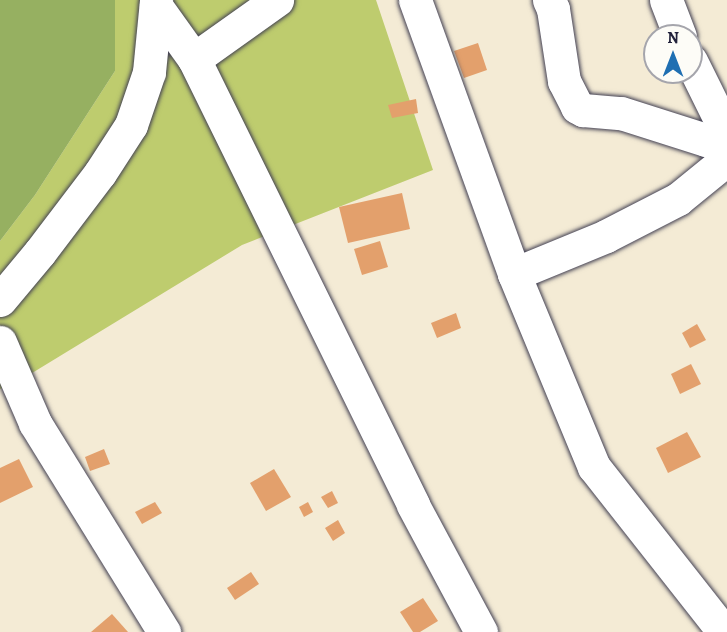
<!DOCTYPE html>
<html>
<head>
<meta charset="utf-8">
<style>
  body { margin:0 }
  #map { position:relative; width:727px; height:632px; overflow:hidden; background:#f4ebd5; font-family:Alegreya,serif }
  div>[style] { position:absolute }
  [style*='--x'] { left:calc(var(--x)*1px); top:calc(var(--y)*1px); width:calc(var(--w)*1px); rotate:calc(var(--a)*1deg) }
  .green>* { inset:0; background:#becc6e }
  .forest>* { inset:0; background:#96b061 }
  .building>* { inset:0; background:#e3a06c }
  .roads { filter:drop-shadow(0 0 2px #424052) drop-shadow(0 0 2px #424052) }
  .minor>* { height:33px; margin:-16.5px; padding:0 16.5px; transform-origin:16.5px; border-radius:16.5px; background:#fff }
  span { translate:-50% -50%; white-space:nowrap; text-align:center; line-height:1.15; -webkit-text-stroke:4.5px #fdfcf7; paint-order:stroke }
  .north { position:absolute; left:643px; top:24px; width:60px; height:60px; box-sizing:border-box; background:#fdfcf7; border:2px solid #a5a5ac; border-radius:50%; rotate:0deg; font-size:16px; font-weight:700; line-height:24px; text-align:center; color:#22223b }
  .north::after { content:''; display:block; margin:auto; width:21px; height:27px; background:#1f6fb2; clip-path:polygon(50% 0,100% 100%,50% 72%,0 100%) }
</style>
</head>
<body>
<div id="map">
  <div class="green">
    <i style="clip-path:polygon(115px 0,376px 0,433px 170px,242px 245px,19px 381px,0 389px,0 241px,35px 195px,115px 71px)"></i>
  </div>
  <div class="forest">
    <i style="clip-path:polygon(0 0,115px 0,115px 71px,35px 195px,0 241px)"></i>
  </div>
  <div class="building">
    <i style="clip-path:polygon(478px 43px,487px 70px,464px 78px,454px 51px)"></i>
    <i style="clip-path:polygon(416px 99px,418px 113px,392px 118px,388px 105px)"></i>
    <i style="clip-path:polygon(402px 193px,410px 229px,348px 243px,339px 207px)"></i>
    <i style="clip-path:polygon(380px 241px,388px 267px,362px 275px,354px 249px)"></i>
    <i style="clip-path:polygon(456px 313px,461px 328px,437px 338px,431px 323px)"></i>
    <i style="clip-path:polygon(697px 324px,706px 340px,690px 348px,682px 333px)"></i>
    <i style="clip-path:polygon(691px 364px,701px 384px,680px 394px,671px 374px)"></i>
    <i style="clip-path:polygon(687px 432px,701px 457px,668px 473px,656px 448px)"></i>
    <i style="clip-path:polygon(104px 449px,110px 464px,90px 471px,85px 457px)"></i>
    <i style="clip-path:polygon(19px 459px,33px 487px,0 503px,0 468px)"></i>
    <i style="clip-path:polygon(274px 469px,291px 497px,266px 511px,250px 483px)"></i>
    <i style="clip-path:polygon(332px 491px,338px 503px,328px 508px,321px 497px)"></i>
    <i style="clip-path:polygon(155px 502px,162px 513px,142px 524px,135px 512px)"></i>
    <i style="clip-path:polygon(308px 502px,313px 512px,304px 517px,299px 507px)"></i>
    <i style="clip-path:polygon(338px 520px,345px 533px,333px 541px,325px 528px)"></i>
    <i style="clip-path:polygon(251px 572px,259px 584px,235px 600px,227px 588px)"></i>
    <i style="clip-path:polygon(423px 598px,438px 621px,420px 632px,413px 632px,400px 612px)"></i>
    <i style="clip-path:polygon(112px 614px,128px 632px,91px 632px)"></i>
  </div>
  <div class="roads">
    <div class="minor">
      <i style="--x:415;--y:0;--w:291;--a:70.1"></i>
      <i style="--x:514;--y:274;--w:209;--a:67.5"></i>
      <i style="--x:594;--y:467;--w:210;--a:51.8"></i>
      <i style="--x:549;--y:0;--w:10;--a:66"></i>
      <i style="--x:553;--y:9;--w:73;--a:81.3"></i>
      <i style="--x:564;--y:81;--w:29;--a:63"></i>
      <i style="--x:577;--y:107;--w:7;--a:27"></i>
      <i style="--x:583;--y:110;--w:38;--a:5"></i>
      <i style="--x:621;--y:113;--w:89;--a:17.6"></i>
      <i style="--x:706;--y:140;--w:21;--a:11"></i>
      <i style="--x:666;--y:0;--w:39;--a:69"></i>
      <i style="--x:156;--y:6;--w:65;--a:54.4"></i>
      <i style="--x:194;--y:59;--w:497;--a:63.8"></i>
      <i style="--x:413;--y:505;--w:144;--a:61.8"></i>
      <i style="--x:194;--y:59;--w:102;--a:-35.4"></i>
      <i style="--x:691;--y:61;--w:81;--a:63.7"></i>
      <i style="--x:514;--y:274;--w:100;--a:-22.4"></i>
      <i style="--x:606;--y:236;--w:81;--a:-27.2"></i>
      <i style="--x:678;--y:199;--w:63;--a:-39.2"></i>
      <i style="--x:0;--y:300;--w:62;--a:-50.2"></i>
      <i style="--x:40;--y:252;--w:99;--a:-52.8"></i>
      <i style="--x:100;--y:173;--w:57;--a:-57.1"></i>
      <i style="--x:131;--y:125;--w:56;--a:-71.2"></i>
      <i style="--x:149;--y:72;--w:72;--a:-84.4"></i>
      <i style="--x:0;--y:342;--w:88;--a:66.6"></i>
      <i style="--x:35;--y:423;--w:246;--a:58.3"></i>
    </div>
  </div>
  <div class="north">N</div>
</div>
</body>
</html>
